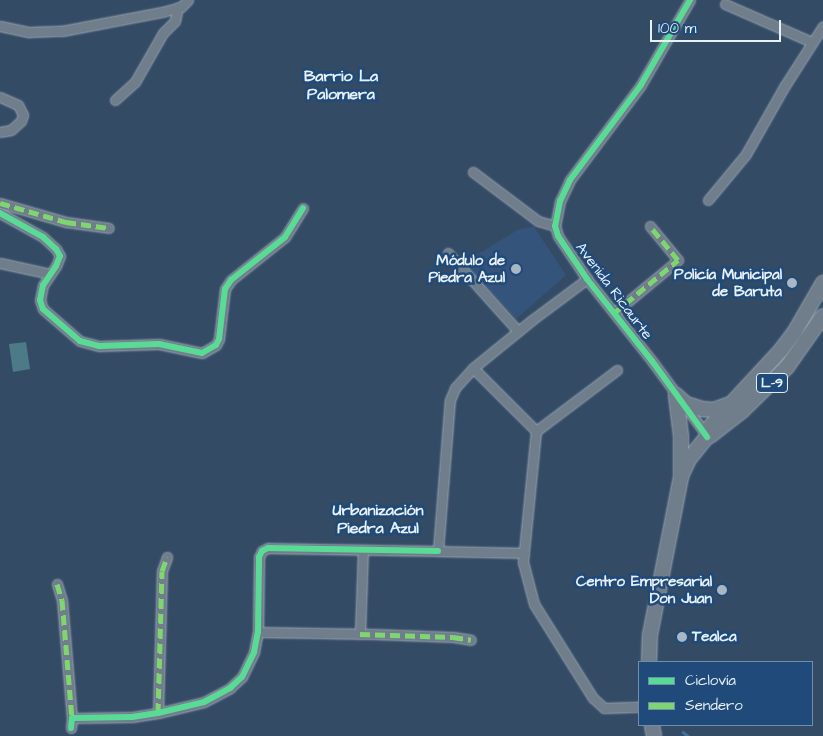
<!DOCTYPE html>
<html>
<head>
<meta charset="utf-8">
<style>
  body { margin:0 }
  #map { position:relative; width:823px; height:736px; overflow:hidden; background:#344b65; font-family:"Architects Daughter",sans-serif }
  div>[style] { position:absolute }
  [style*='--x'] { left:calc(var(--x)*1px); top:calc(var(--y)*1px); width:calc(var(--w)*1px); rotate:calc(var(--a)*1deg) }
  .built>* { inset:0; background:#35547b }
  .green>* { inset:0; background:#4c7a87 }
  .stream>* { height:2.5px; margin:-1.25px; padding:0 1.25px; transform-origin:1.25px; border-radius:1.25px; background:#407199 }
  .roads { filter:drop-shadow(0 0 1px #9aa6b3) drop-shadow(0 0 1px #9aa6b3) }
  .street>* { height:9px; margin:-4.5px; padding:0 4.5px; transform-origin:4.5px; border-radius:4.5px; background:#707e8c }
  .primary>* { height:14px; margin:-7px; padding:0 7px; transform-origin:7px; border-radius:7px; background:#707e8c }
  .quiet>* { height:5px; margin-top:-2.5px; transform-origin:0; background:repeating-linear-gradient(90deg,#7fd670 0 10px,transparent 0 15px) }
  .cycleway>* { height:6px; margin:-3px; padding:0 3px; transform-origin:3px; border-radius:3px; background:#5adb95 }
  .dots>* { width:14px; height:14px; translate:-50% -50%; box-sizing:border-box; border:2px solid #1f4a7a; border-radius:50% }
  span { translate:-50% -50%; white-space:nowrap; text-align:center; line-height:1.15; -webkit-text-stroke:5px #1f4a7a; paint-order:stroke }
  .shield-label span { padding:1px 4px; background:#1f4a7a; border:1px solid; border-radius:4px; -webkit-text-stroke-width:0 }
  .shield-label { font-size:14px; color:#e8f1f8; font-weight:700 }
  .poi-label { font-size:15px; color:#e8f1f8; font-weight:700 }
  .right { translate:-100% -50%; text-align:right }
  .left { translate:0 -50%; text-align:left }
  .street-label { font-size:15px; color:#e8f1f8 }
  .neighbourhood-label { font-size:16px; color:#e8f1f8; font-weight:700 }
  .legend { position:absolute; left:638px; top:661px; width:175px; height:65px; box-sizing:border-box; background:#1f4a7a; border:1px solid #6f8dac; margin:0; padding:6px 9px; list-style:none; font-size:15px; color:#e8f1f8 }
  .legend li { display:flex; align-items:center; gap:10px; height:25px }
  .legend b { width:25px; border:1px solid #6f8dac }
  .scale { position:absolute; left:650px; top:20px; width:131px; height:22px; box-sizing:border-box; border:2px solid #e8f1f8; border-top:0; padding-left:6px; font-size:15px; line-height:18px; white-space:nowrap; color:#e8f1f8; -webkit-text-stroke:4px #1f4a7a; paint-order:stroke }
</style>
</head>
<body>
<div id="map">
  <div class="built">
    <i style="clip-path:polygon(534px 227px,566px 275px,516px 319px,464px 263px,519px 229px)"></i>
  </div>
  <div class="green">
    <i style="clip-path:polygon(26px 342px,30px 369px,13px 372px,9px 344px)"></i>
  </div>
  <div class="stream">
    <i style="--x:683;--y:732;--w:6;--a:39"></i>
  </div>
  <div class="roads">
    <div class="street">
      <i style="--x:690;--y:0;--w:98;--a:120"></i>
      <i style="--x:641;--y:85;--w:119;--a:126.8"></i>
      <i style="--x:570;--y:180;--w:23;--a:115"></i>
      <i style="--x:560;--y:201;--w:25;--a:101"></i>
      <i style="--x:555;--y:226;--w:10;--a:73"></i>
      <i style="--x:558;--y:236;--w:52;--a:56"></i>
      <i style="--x:587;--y:279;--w:105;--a:51.6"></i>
      <i style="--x:652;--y:361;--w:93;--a:53.7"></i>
      <i style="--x:725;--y:4;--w:95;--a:23.6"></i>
      <i style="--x:0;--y:26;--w:30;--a:12"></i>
      <i style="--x:29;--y:32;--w:33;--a:-2"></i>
      <i style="--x:62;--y:31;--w:102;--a:-10.8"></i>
      <i style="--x:162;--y:12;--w:20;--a:-15"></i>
      <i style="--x:181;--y:7;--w:10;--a:-45"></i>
      <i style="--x:0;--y:97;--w:20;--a:24"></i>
      <i style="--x:18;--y:105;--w:11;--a:63"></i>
      <i style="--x:23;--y:115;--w:6;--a:108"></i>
      <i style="--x:21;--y:121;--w:13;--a:138"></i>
      <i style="--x:11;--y:130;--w:11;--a:170"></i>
      <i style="--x:115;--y:100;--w:27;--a:-42"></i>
      <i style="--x:135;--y:82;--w:56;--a:-60.3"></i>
      <i style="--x:163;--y:33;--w:17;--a:-45"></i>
      <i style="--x:175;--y:21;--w:14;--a:-78"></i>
      <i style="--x:473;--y:172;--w:81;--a:37"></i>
      <i style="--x:538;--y:221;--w:18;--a:16"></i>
      <i style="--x:708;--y:200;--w:60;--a:-50.4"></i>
      <i style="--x:746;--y:154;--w:77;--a:-60.4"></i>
      <i style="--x:784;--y:87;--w:72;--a:-57.4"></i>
      <i style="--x:0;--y:203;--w:69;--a:16.1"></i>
      <i style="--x:66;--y:222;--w:43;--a:7.9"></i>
      <i style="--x:0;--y:213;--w:49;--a:29.2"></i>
      <i style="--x:43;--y:237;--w:18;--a:43"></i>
      <i style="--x:56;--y:249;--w:8;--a:60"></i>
      <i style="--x:60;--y:256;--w:11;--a:112"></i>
      <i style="--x:56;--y:266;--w:23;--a:124"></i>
      <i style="--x:43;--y:285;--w:15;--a:101"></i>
      <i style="--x:40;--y:300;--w:9;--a:72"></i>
      <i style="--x:43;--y:309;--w:49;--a:40.9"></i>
      <i style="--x:80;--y:341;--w:20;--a:15"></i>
      <i style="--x:99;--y:346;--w:60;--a:-1.9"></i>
      <i style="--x:159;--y:344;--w:44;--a:11.8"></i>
      <i style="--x:202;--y:353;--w:16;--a:-30"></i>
      <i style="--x:216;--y:345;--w:7;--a:-63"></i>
      <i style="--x:219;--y:339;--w:50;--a:-83.2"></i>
      <i style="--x:225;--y:289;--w:11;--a:-56"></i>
      <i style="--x:231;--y:280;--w:69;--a:-38.5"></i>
      <i style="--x:285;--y:237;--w:34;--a:-58"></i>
      <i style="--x:448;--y:253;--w:105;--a:48.1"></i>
      <i style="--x:0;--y:263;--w:51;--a:12.4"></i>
      <i style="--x:614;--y:313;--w:83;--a:-39.6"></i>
      <i style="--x:678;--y:260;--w:44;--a:-129.5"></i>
      <i style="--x:473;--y:368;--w:89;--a:45"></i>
      <i style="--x:617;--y:370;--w:101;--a:143"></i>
      <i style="--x:536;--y:431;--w:132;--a:95.7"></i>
      <i style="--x:523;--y:562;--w:43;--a:75.3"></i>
      <i style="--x:534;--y:604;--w:111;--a:57.9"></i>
      <i style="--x:593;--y:698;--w:15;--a:42"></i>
      <i style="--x:604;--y:708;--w:35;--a:-2"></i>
      <i style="--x:524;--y:553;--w:86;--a:-178.7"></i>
      <i style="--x:438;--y:551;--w:151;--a:-85.5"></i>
      <i style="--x:450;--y:400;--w:13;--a:-67"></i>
      <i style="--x:455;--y:388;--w:27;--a:-48"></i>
      <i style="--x:473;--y:368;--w:76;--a:-39.1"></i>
      <i style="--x:532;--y:320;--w:69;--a:-36.7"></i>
      <i style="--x:57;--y:584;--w:17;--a:73"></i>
      <i style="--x:62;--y:600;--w:118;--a:85.2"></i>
      <i style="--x:258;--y:632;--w:115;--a:1"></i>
      <i style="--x:373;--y:634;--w:80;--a:2.1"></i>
      <i style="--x:453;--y:637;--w:18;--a:9"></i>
      <i style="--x:360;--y:634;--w:84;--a:-88"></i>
      <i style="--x:158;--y:713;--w:142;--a:-88.4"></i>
      <i style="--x:162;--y:571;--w:15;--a:-70"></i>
      <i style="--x:71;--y:728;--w:10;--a:-84"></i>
      <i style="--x:72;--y:718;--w:60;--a:-1"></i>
      <i style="--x:132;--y:717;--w:26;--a:-9"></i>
      <i style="--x:158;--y:713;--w:47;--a:-13.4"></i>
      <i style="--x:204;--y:702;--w:30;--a:-28"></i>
      <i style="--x:230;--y:688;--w:16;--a:-43"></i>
      <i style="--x:242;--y:677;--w:28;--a:-64"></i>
      <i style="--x:254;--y:652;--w:20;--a:-79"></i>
      <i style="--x:258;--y:632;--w:75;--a:-89.2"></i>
      <i style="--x:259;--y:557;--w:7;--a:-63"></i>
      <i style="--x:262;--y:551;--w:7;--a:-27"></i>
      <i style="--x:268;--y:548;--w:170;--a:1"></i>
    </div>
    <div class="primary">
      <i style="--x:676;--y:395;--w:13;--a:42"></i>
      <i style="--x:686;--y:404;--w:17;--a:17"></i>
      <i style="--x:702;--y:409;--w:11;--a:5"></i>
      <i style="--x:713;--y:410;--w:18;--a:-19"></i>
      <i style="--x:710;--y:436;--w:41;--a:-38"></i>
      <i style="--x:742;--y:411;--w:63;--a:-44.4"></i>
      <i style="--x:787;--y:367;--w:62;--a:-54.8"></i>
      <i style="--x:707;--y:437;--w:7;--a:-90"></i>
      <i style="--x:707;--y:430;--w:109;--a:-47.2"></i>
      <i style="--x:781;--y:350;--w:21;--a:-53"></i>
      <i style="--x:794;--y:333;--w:58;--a:-59.9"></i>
      <i style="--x:682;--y:474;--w:17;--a:-65"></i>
      <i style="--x:689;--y:459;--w:28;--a:-51"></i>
      <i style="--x:649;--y:662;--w:27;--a:-88"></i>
      <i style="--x:650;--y:635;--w:161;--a:-78.9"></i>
      <i style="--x:681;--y:477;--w:41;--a:-90"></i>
      <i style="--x:681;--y:436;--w:41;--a:-97"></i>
      <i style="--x:652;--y:725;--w:11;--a:80"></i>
    </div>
  </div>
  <div class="quiet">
    <i style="--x:0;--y:203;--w:69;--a:16.1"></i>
    <i style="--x:66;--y:222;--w:43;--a:7.9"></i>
    <i style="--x:614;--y:313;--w:83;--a:-39.6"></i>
    <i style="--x:678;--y:260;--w:44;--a:-129.5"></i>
    <i style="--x:57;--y:584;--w:17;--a:73"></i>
    <i style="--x:62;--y:600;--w:118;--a:85.2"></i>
    <i style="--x:360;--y:634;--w:93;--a:1.8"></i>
    <i style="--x:453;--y:637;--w:18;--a:9"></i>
    <i style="--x:158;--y:713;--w:142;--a:-88.4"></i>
    <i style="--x:162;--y:571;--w:15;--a:-70"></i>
  </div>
  <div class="cycleway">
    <i style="--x:690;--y:0;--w:98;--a:120"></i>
    <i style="--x:641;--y:85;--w:119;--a:126.8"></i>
    <i style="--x:570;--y:180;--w:23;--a:115"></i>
    <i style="--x:560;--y:201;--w:25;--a:101"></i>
    <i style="--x:555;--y:226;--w:10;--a:73"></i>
    <i style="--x:558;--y:236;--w:52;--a:56"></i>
    <i style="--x:587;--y:279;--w:105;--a:51.6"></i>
    <i style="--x:652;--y:361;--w:94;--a:54.1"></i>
    <i style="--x:0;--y:213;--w:49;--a:29.2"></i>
    <i style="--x:43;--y:237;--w:18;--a:43"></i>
    <i style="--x:56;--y:249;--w:8;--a:60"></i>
    <i style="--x:60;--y:256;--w:11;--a:112"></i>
    <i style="--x:56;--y:266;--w:23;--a:124"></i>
    <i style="--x:43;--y:285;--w:15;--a:101"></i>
    <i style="--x:40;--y:300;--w:9;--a:72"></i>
    <i style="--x:43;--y:309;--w:49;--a:40.9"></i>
    <i style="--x:80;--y:341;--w:20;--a:15"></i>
    <i style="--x:99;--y:346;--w:60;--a:-1.9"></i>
    <i style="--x:159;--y:344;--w:44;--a:11.8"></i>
    <i style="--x:202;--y:353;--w:16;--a:-30"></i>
    <i style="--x:216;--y:345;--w:7;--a:-63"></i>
    <i style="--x:219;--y:339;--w:50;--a:-83.2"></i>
    <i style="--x:225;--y:289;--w:11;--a:-56"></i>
    <i style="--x:231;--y:280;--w:69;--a:-38.5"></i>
    <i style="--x:285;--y:237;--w:34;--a:-58"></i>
    <i style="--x:71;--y:728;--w:10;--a:-84"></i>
    <i style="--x:72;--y:718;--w:60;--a:-1"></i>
    <i style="--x:132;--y:717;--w:26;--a:-9"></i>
    <i style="--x:158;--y:713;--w:47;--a:-13.4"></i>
    <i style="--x:204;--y:702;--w:30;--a:-28"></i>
    <i style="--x:230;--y:688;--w:16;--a:-43"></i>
    <i style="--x:242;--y:677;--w:28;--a:-64"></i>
    <i style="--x:254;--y:652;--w:20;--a:-79"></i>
    <i style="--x:258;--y:632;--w:75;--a:-89.2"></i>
    <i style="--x:259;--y:557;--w:7;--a:-63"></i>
    <i style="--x:262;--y:551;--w:7;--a:-27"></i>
    <i style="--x:268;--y:548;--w:170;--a:1"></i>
  </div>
  <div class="dots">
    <i style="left:516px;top:269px;background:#a9b7c5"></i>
    <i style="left:792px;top:283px;background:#a9b7c5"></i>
    <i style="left:722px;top:590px;background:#a9b7c5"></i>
    <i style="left:682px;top:637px;background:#a9b7c5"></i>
  </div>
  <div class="shield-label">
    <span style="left:772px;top:383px">L-9</span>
  </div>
  <div class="poi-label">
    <span class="right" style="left:505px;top:269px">Módulo de<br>Piedra Azul</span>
    <span class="right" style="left:782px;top:283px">Policía Municipal<br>de Baruta</span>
    <span class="right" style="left:712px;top:590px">Centro Empresarial<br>Don Juan</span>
    <span class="left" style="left:692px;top:637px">Tealca</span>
  </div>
  <div class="street-label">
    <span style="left:614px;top:291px;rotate:53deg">Avenida Ricaurte</span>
  </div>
  <div class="neighbourhood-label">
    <span style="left:341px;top:85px">Barrio La<br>Palomera</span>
    <span style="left:378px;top:519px">Urbanización<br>Piedra Azul</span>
  </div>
  <ul class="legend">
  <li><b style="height:6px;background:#5adb95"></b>Ciclovía</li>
  <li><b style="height:6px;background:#7fd670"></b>Sendero</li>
  </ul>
  <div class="scale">100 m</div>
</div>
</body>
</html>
